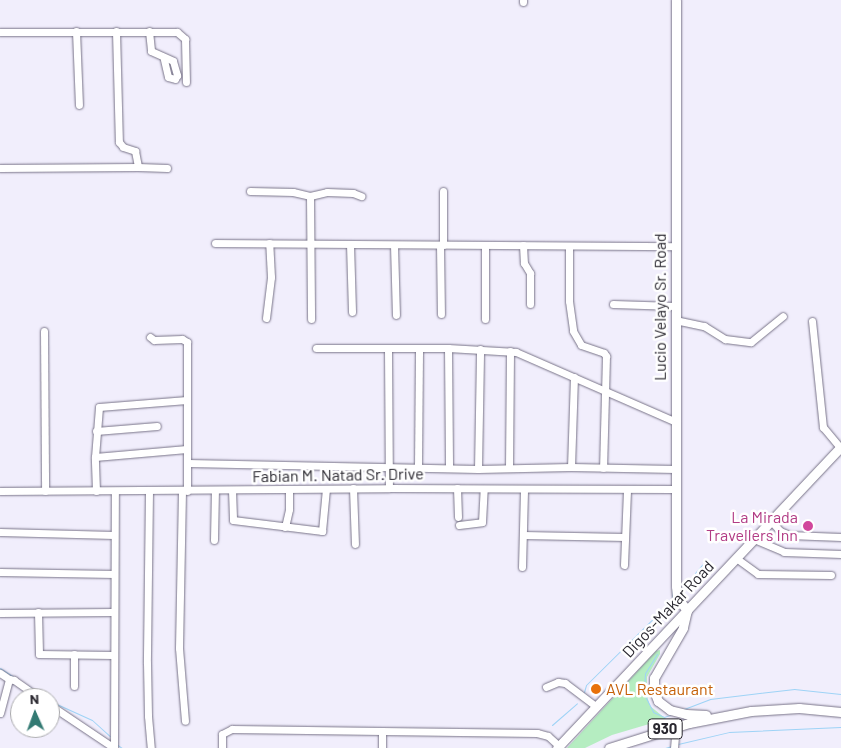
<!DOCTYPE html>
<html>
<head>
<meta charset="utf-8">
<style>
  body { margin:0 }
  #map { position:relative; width:841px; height:748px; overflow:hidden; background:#f1eefc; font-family:Barlow,sans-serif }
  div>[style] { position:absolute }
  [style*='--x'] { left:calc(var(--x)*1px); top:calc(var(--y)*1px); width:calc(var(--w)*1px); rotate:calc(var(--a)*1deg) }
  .green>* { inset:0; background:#b5edc1 }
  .stream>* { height:1px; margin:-0.5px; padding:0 0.5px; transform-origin:0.5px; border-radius:0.5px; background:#9ed3f6 }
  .roads { filter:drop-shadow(0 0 1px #787388) drop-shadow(0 0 1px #787388) }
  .minor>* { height:7px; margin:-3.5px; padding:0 3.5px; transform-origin:3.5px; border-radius:3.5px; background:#fff }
  .major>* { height:9px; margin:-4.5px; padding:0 4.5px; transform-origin:4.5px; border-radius:4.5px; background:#fff }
  .dots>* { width:14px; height:14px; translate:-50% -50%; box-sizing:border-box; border:2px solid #fff; border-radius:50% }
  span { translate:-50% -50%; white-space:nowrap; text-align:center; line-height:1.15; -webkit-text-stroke:5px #fff; paint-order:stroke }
  .shield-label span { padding:1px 4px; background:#fff; border:1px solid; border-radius:4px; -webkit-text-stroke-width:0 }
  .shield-label { font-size:15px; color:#29272f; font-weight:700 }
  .street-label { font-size:16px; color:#29272f }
  .hotel-label { font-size:16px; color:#b23c85 }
  .right { translate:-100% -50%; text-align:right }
  .food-label { font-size:16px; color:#c56008 }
  .left { translate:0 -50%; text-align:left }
  .north { position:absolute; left:10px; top:688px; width:50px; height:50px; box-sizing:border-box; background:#fff; border:1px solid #a9a9ac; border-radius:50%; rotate:358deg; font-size:14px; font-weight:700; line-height:20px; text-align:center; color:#29272f }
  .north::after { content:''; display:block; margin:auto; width:18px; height:22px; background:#337a73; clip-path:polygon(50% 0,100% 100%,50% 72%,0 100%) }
</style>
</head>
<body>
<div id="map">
  <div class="green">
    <i style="clip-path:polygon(660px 650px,660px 654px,647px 677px,647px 696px,650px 706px,666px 719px,612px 735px,585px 748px,567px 748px,656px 651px)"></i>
  </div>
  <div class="stream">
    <i style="--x:695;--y:573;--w:11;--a:-49"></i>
    <i style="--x:681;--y:590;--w:13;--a:-48"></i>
    <i style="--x:667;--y:615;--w:10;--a:-90"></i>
    <i style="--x:657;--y:654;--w:22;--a:122"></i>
    <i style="--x:645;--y:673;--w:21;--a:93"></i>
    <i style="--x:644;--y:694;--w:20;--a:63"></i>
    <i style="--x:653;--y:712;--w:12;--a:24"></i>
    <i style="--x:664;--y:717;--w:6;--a:-18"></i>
    <i style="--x:0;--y:668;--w:17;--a:33"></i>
    <i style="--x:28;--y:686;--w:22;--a:34"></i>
    <i style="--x:584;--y:692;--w:7;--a:-74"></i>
    <i style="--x:586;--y:685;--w:121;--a:-44.7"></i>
    <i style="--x:672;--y:600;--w:11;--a:-90"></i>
    <i style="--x:50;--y:701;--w:46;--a:24.3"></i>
    <i style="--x:92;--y:720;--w:24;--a:42"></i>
    <i style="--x:684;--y:709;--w:28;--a:-21"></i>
    <i style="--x:710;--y:699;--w:85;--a:-6.8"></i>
    <i style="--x:794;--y:689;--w:47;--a:6.1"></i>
    <i style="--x:552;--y:725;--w:33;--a:-41"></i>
    <i style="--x:116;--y:744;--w:7;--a:34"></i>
    <i style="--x:678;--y:744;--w:52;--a:-13.2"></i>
    <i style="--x:729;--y:732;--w:112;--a:-2.6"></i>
    <i style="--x:665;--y:748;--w:7;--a:-16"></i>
  </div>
  <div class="roads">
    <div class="minor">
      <i style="--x:523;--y:0;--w:2;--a:90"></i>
      <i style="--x:76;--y:31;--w:74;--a:87.7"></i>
      <i style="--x:116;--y:31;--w:111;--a:88.5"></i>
      <i style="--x:119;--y:142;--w:6;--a:51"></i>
      <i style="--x:123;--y:147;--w:13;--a:18"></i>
      <i style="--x:135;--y:151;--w:16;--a:79"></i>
      <i style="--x:138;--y:167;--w:29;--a:2"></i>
      <i style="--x:149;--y:31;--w:20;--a:84"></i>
      <i style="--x:151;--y:51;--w:24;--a:24"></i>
      <i style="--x:173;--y:61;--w:15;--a:74"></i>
      <i style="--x:177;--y:75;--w:4;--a:117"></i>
      <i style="--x:175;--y:79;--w:7;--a:-164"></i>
      <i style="--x:168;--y:77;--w:18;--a:-103"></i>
      <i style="--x:0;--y:32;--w:177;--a:0"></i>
      <i style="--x:177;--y:32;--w:11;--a:41"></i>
      <i style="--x:185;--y:39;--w:43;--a:88.7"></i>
      <i style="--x:0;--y:168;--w:138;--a:-0.4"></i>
      <i style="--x:250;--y:191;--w:43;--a:1.3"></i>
      <i style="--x:293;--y:192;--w:17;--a:13"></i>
      <i style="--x:310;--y:196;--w:123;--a:89.5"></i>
      <i style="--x:310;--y:196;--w:17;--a:-13"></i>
      <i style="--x:327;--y:192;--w:26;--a:2"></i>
      <i style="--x:353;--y:193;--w:9;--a:21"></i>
      <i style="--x:215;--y:243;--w:460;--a:0.4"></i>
      <i style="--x:350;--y:244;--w:68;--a:88.3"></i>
      <i style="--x:394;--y:245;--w:70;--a:88.4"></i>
      <i style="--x:440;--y:245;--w:69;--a:89.2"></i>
      <i style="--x:443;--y:245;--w:54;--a:-90"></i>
      <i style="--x:485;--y:245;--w:74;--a:90"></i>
      <i style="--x:523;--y:245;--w:18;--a:87"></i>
      <i style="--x:524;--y:263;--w:12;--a:59"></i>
      <i style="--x:530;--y:273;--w:31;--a:90"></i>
      <i style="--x:569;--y:246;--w:55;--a:90"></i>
      <i style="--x:569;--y:301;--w:30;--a:82"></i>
      <i style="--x:573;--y:331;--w:16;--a:60"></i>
      <i style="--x:581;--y:345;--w:24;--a:19"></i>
      <i style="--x:604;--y:353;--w:4;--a:56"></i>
      <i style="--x:606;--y:356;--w:112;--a:91.5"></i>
      <i style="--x:613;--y:304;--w:62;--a:1.8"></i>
      <i style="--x:266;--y:318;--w:41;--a:-83"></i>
      <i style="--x:271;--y:277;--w:34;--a:-93"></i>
      <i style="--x:675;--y:320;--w:30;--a:12"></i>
      <i style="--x:704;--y:326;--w:25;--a:32"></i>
      <i style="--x:725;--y:339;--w:26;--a:7"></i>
      <i style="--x:751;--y:342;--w:41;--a:-39.1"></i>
      <i style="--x:812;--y:321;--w:107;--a:84.1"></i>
      <i style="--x:823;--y:427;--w:26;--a:50"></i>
      <i style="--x:44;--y:331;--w:160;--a:89.6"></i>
      <i style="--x:150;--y:337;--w:5;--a:37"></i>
      <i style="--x:154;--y:340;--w:28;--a:-2"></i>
      <i style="--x:182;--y:339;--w:6;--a:31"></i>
      <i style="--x:187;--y:342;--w:149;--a:90"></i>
      <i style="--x:316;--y:348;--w:132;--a:0"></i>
      <i style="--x:448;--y:348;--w:68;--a:3.4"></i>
      <i style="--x:516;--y:352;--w:175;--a:23.6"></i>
      <i style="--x:448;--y:348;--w:119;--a:89.5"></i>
      <i style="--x:388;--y:350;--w:138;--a:89.6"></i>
      <i style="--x:96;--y:431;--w:61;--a:-4.7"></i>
      <i style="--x:95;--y:457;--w:92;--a:-5"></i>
      <i style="--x:188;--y:463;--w:290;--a:1.2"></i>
      <i style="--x:478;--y:469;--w:93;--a:-1.2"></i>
      <i style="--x:571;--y:467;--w:104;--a:1.1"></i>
      <i style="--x:418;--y:467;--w:117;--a:-89.5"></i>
      <i style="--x:571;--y:467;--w:90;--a:-88.1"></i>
      <i style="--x:509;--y:468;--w:117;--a:-89.5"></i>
      <i style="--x:478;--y:469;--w:120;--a:-89"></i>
      <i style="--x:353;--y:488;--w:56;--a:88"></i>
      <i style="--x:457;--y:488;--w:29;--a:88"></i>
      <i style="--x:232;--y:490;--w:30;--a:88"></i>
      <i style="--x:233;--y:520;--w:90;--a:7"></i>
      <i style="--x:322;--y:531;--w:42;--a:-84.6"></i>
      <i style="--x:0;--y:491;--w:389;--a:-0.4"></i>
      <i style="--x:389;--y:488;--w:286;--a:0.2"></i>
      <i style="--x:96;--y:491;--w:34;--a:-92"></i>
      <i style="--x:95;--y:457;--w:50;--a:-85.4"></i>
      <i style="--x:99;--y:407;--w:88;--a:-4.5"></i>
      <i style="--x:149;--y:491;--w:172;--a:90.7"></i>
      <i style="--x:147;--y:663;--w:53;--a:88.9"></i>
      <i style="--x:148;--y:716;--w:32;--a:85"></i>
      <i style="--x:182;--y:491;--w:157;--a:91.1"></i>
      <i style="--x:179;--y:648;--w:73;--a:85.3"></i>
      <i style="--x:771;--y:521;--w:13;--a:48"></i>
      <i style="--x:780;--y:531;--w:10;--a:24"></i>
      <i style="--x:789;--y:535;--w:52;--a:2.2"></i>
      <i style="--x:459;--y:525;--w:23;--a:-7"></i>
      <i style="--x:482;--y:522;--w:33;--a:-87"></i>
      <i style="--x:285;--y:527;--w:18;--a:-77"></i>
      <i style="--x:289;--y:509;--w:20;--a:-90"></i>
      <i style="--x:0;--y:532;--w:114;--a:1.5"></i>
      <i style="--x:523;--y:535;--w:102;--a:1.1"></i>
      <i style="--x:754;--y:539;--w:33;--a:23"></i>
      <i style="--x:784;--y:552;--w:57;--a:2"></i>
      <i style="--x:214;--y:540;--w:50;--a:-88.9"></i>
      <i style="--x:736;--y:558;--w:27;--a:36"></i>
      <i style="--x:758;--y:574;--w:73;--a:0.8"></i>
      <i style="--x:624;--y:565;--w:76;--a:-87.7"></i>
      <i style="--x:522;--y:567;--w:78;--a:-88.5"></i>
      <i style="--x:0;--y:572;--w:114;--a:1"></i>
      <i style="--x:38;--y:612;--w:42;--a:88.6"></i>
      <i style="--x:39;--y:654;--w:74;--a:0.8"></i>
      <i style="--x:0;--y:613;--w:113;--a:-0.5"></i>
      <i style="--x:0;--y:673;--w:11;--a:34"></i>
      <i style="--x:74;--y:686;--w:32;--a:-90"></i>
      <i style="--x:546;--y:687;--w:13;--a:-23"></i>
      <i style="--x:558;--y:682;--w:7;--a:8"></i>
      <i style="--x:565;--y:683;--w:39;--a:37"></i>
      <i style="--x:50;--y:705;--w:77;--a:33.9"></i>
      <i style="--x:0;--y:713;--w:35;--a:-75"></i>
      <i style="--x:9;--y:679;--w:5;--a:11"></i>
      <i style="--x:14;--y:680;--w:32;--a:35"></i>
      <i style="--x:382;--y:731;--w:155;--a:0.7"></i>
      <i style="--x:537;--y:733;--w:11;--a:15"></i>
      <i style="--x:548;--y:736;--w:15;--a:42"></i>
      <i style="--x:114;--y:748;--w:257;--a:-89.8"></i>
      <i style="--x:222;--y:748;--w:14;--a:-90"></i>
      <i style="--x:222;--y:734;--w:11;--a:-27"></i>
      <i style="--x:232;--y:729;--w:150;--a:0.8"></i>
      <i style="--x:382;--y:731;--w:17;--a:90"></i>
      <i style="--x:674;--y:748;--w:22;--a:-85"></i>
    </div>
    <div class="major">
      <i style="--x:676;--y:0;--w:586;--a:90"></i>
      <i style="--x:676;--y:586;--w:12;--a:85"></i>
      <i style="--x:677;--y:598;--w:16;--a:50"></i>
      <i style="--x:687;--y:610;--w:18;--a:103"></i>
      <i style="--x:683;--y:628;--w:58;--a:120.1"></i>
      <i style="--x:654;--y:678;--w:13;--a:90"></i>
      <i style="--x:654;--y:691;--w:11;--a:68"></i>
      <i style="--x:658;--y:701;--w:15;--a:37"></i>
      <i style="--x:670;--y:710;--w:16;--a:14"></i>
      <i style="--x:686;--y:714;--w:20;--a:3"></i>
      <i style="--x:557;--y:748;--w:414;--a:-46.7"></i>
      <i style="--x:609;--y:748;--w:84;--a:-17.4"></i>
      <i style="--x:689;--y:723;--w:63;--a:-11"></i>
      <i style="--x:751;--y:711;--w:48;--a:-3.6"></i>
      <i style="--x:799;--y:708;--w:42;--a:5.4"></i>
    </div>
  </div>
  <div class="dots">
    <i style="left:808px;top:526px;background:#d1479c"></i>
    <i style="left:596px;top:689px;background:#e8710a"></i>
  </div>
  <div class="shield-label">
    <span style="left:665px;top:729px">930</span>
  </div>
  <div class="street-label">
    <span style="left:660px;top:307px;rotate:-90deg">Lucio Velayo Sr. Road</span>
    <span style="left:338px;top:475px;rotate:-1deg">Fabian M. Natad Sr. Drive</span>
    <span style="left:668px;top:609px;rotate:-47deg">Digos-Makar Road</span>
  </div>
  <div class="hotel-label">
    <span class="right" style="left:798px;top:526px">La Mirada<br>Travellers Inn</span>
  </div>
  <div class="food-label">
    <span class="left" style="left:606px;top:689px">AVL Restaurant</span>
  </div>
  <div class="north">N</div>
</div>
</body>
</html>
